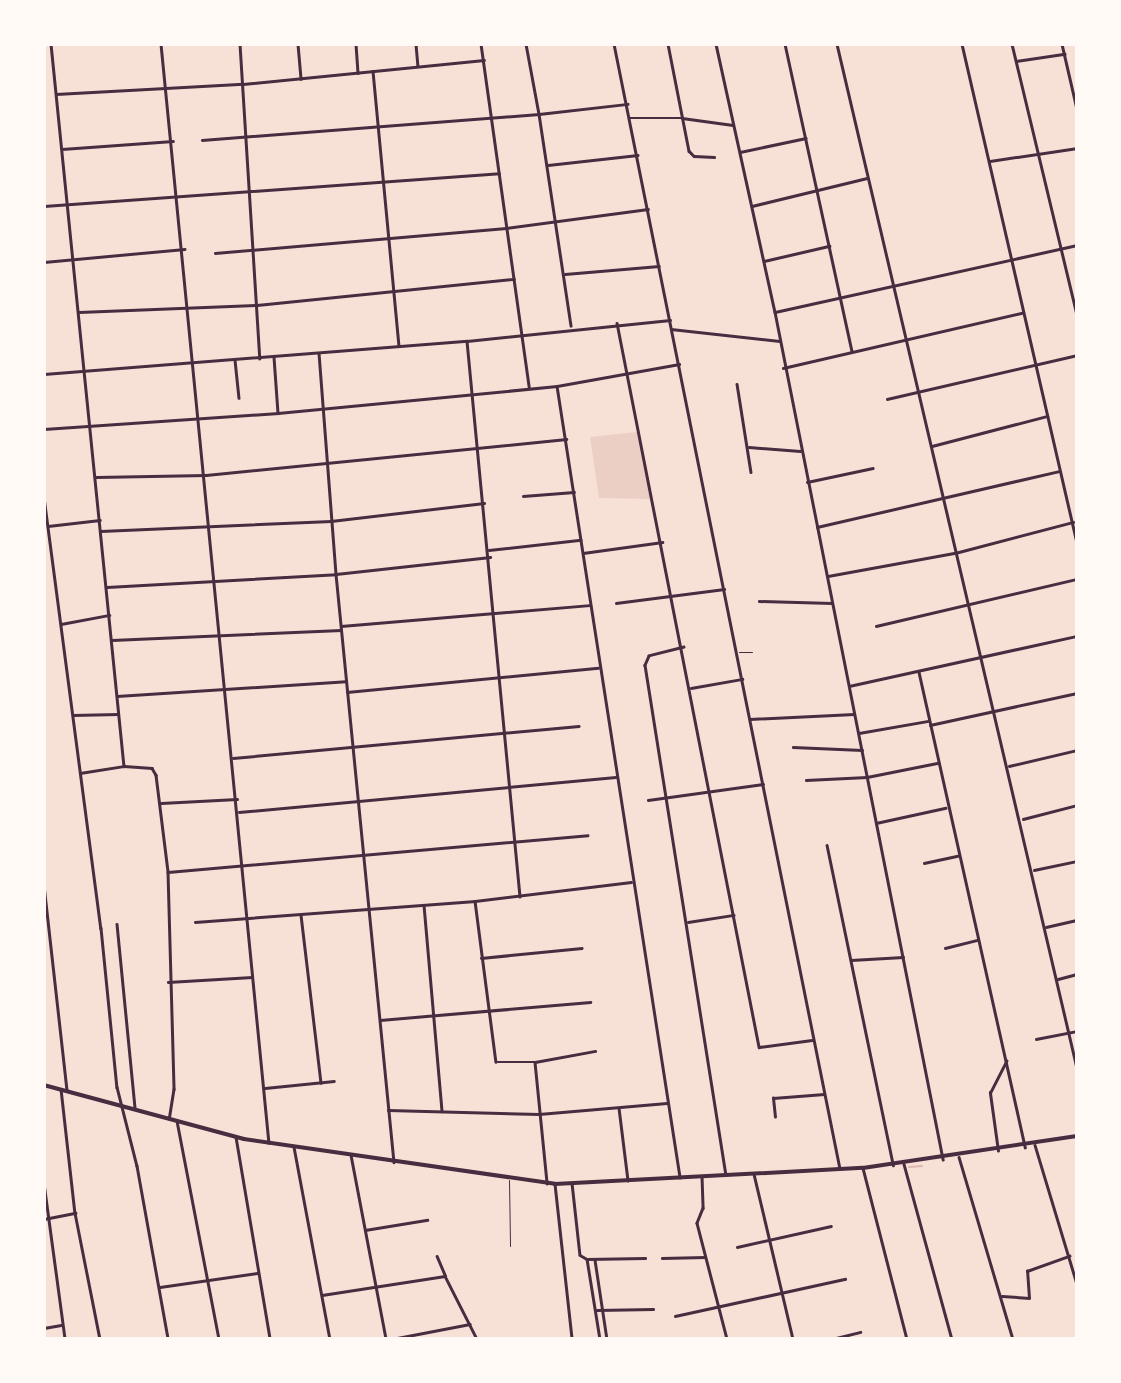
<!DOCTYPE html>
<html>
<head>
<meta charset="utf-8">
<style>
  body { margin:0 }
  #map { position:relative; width:1121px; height:1383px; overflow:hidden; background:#f7e1d7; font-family:Arial,sans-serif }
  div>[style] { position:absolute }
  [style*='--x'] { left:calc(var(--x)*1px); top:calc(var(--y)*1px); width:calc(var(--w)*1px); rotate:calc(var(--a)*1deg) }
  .green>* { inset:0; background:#ebcfc5 }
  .stream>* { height:2px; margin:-1px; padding:0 1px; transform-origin:1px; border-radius:1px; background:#dcb8b0 }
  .service>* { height:1px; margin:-0.5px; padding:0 0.5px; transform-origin:0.5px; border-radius:0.5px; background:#4a2c40 }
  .minor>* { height:2.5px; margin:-1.25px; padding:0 1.25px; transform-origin:1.25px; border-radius:1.25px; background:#4a2c40 }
  .tertiary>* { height:2.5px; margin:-1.25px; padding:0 1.25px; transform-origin:1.25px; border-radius:1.25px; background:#4a2c40 }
  .secondary>* { height:3.5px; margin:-1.75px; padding:0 1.75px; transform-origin:1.75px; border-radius:1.75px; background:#4a2c40 }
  span { translate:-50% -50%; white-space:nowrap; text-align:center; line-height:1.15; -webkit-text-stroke:7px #fffaf5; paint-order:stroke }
  .frame { position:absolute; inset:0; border:46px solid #fffaf5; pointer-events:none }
</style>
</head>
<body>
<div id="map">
  <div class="green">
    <i style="clip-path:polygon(637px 432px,651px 499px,599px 498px,590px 437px)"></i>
  </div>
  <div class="stream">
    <i style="--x:909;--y:1167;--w:13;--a:-4"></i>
  </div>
  <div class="service">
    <i style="--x:739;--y:652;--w:13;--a:0"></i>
    <i style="--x:509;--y:1180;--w:66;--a:89.1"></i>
  </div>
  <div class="minor">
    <i style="--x:51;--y:44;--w:726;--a:84.23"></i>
    <i style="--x:161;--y:44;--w:1104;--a:84.39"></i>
    <i style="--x:240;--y:44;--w:315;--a:86.4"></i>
    <i style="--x:298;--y:44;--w:35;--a:85"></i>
    <i style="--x:356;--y:44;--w:29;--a:86"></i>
    <i style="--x:416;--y:44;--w:22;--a:85"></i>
    <i style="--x:481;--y:44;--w:346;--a:82"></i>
    <i style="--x:526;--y:44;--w:71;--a:79.5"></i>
    <i style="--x:539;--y:114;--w:89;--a:-6.5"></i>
    <i style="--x:668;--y:44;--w:109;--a:78.9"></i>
    <i style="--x:689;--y:151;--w:7;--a:45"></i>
    <i style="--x:694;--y:156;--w:20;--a:3"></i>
    <i style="--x:716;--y:44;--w:274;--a:77.6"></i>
    <i style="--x:775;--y:312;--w:864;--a:78.78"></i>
    <i style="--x:785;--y:44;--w:314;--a:77.7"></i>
    <i style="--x:837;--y:44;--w:1052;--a:76.81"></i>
    <i style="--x:962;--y:44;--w:512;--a:77.02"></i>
    <i style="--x:1012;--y:44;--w:278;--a:76.5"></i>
    <i style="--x:1062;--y:44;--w:67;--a:77"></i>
    <i style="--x:1016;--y:61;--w:49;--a:-8.3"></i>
    <i style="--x:373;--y:71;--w:275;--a:84.6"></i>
    <i style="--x:56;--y:94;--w:187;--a:-3.1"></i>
    <i style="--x:243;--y:84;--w:242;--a:-5.7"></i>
    <i style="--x:630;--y:118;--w:52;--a:0"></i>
    <i style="--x:682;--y:118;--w:51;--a:7.8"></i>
    <i style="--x:202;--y:140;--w:338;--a:-4.4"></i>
    <i style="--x:539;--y:114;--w:214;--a:81.4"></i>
    <i style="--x:62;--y:149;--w:111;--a:-4.1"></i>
    <i style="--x:740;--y:152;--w:67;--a:-12"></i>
    <i style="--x:990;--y:161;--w:88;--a:-8.5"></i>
    <i style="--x:548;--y:165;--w:90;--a:-6.4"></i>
    <i style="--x:44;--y:206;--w:456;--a:-4.1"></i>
    <i style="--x:752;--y:206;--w:118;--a:-13.7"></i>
    <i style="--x:215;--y:253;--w:292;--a:-4.9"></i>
    <i style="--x:506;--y:228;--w:143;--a:-7.6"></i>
    <i style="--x:764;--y:261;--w:67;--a:-13"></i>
    <i style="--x:44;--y:262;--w:141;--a:-5.3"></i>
    <i style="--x:565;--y:274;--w:94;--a:-4.9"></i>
    <i style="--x:79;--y:312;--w:178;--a:-2.3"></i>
    <i style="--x:257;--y:305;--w:258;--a:-5.8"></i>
    <i style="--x:775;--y:312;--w:309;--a:-12.5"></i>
    <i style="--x:617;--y:323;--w:738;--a:78.9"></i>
    <i style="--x:759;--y:1047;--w:53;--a:-7.5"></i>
    <i style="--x:671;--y:329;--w:109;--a:6.3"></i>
    <i style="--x:467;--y:341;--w:558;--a:84.55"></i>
    <i style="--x:319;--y:353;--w:222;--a:85.6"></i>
    <i style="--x:336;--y:574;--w:591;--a:84.37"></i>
    <i style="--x:274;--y:357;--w:56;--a:85.9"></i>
    <i style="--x:235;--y:360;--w:38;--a:84"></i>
    <i style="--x:783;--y:368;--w:245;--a:-13"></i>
    <i style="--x:44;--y:374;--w:424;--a:-4.5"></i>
    <i style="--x:467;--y:341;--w:204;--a:-5.9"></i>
    <i style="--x:737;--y:384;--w:89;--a:81"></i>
    <i style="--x:557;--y:386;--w:801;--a:81.16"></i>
    <i style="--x:887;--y:399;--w:195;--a:-13"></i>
    <i style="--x:44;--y:429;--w:235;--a:-3.9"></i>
    <i style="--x:278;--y:413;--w:280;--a:-5.5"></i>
    <i style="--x:557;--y:386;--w:124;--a:-10.2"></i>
    <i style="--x:932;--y:446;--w:119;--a:-14.6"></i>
    <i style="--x:749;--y:447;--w:51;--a:4.5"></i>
    <i style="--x:96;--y:477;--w:110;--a:-1"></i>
    <i style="--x:206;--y:475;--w:362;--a:-5.7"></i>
    <i style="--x:807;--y:482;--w:67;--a:-12"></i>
    <i style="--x:523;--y:496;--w:51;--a:-4.5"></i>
    <i style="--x:44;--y:497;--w:435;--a:82.5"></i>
    <i style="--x:101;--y:928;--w:160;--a:84.3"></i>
    <i style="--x:117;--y:1087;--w:81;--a:75.8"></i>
    <i style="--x:137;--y:1166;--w:176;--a:79.8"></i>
    <i style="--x:48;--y:526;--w:52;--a:-6.6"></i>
    <i style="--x:817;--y:527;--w:248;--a:-13"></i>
    <i style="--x:101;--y:531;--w:230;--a:-2.5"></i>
    <i style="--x:331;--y:521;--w:154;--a:-6.7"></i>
    <i style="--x:489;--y:550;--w:92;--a:-6.3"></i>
    <i style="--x:583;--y:553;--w:80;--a:-7.9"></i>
    <i style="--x:828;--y:576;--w:129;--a:-10.3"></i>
    <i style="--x:955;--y:553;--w:122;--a:-14.7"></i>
    <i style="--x:107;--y:587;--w:229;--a:-3.2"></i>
    <i style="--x:336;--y:574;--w:155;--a:-6.3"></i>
    <i style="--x:759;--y:601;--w:73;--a:1.6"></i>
    <i style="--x:616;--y:603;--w:109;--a:-7.4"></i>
    <i style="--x:61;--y:624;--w:49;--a:-10.6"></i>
    <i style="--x:341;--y:626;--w:249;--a:-4.8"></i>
    <i style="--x:876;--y:626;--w:206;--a:-13.2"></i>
    <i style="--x:112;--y:640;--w:229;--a:-2.5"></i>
    <i style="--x:684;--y:647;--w:36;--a:166"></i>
    <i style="--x:649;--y:656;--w:10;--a:114"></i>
    <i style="--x:645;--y:665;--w:516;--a:80.98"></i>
    <i style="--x:919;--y:672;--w:487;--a:77.4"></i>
    <i style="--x:849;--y:686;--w:233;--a:-12.4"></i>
    <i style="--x:691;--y:688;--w:52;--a:-10"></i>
    <i style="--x:347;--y:692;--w:252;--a:-5.5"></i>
    <i style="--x:117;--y:696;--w:229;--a:-3.7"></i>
    <i style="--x:73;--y:715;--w:45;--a:-1.3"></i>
    <i style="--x:750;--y:719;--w:104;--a:-2.8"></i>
    <i style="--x:930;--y:725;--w:150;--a:-12.3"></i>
    <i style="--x:859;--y:733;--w:70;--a:-9.9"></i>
    <i style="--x:793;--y:747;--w:69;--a:2.5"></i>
    <i style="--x:233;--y:758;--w:347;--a:-5.3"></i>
    <i style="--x:1009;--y:766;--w:70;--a:-13.2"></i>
    <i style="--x:80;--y:773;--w:45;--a:-9"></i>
    <i style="--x:124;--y:766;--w:28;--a:4"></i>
    <i style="--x:152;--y:768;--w:8;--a:60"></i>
    <i style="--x:156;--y:775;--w:98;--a:82.9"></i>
    <i style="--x:168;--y:872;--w:217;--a:88.4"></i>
    <i style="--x:174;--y:1089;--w:30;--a:99"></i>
    <i style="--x:806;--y:780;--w:61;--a:-2.8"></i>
    <i style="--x:867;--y:777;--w:71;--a:-11.3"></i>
    <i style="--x:648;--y:800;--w:116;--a:-7.9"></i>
    <i style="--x:161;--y:803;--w:76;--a:-3"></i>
    <i style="--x:239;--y:812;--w:378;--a:-5.3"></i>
    <i style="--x:1023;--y:819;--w:56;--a:-14.5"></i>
    <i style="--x:876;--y:823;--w:71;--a:-12.3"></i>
    <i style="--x:827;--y:845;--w:327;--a:78.3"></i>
    <i style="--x:924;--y:863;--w:34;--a:-12"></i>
    <i style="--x:1034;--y:870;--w:44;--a:-11.8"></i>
    <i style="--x:168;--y:872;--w:421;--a:-5"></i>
    <i style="--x:44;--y:885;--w:206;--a:83.6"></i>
    <i style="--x:475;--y:901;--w:162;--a:82.6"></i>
    <i style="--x:496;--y:1062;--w:39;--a:0"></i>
    <i style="--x:535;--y:1062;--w:61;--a:-10.4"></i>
    <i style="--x:424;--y:905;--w:207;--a:85"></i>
    <i style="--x:301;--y:915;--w:169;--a:83.2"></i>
    <i style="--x:195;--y:922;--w:281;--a:-4.3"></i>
    <i style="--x:475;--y:901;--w:157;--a:-6.9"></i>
    <i style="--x:688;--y:922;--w:46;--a:-8.8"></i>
    <i style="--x:117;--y:924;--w:185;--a:84.4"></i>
    <i style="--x:1046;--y:927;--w:32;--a:-13"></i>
    <i style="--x:945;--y:948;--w:34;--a:-14"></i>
    <i style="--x:481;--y:958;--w:101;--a:-5.7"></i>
    <i style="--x:851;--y:960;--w:52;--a:-3.3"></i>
    <i style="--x:1058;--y:979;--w:20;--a:-15"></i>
    <i style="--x:168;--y:982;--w:84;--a:-3.4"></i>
    <i style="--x:380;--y:1020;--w:211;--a:-4.9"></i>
    <i style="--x:1036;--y:1039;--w:42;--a:-11"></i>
    <i style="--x:535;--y:1062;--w:122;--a:84.3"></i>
    <i style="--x:265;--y:1088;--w:69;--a:-5.8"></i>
    <i style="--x:61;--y:1089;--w:125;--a:83.6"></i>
    <i style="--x:75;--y:1213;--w:128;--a:78.8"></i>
    <i style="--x:619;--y:1108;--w:73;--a:82.9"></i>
    <i style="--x:388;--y:1110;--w:151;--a:1.5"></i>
    <i style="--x:539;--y:1114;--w:128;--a:-4.9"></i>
    <i style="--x:775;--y:1117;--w:19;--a:-96"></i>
    <i style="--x:773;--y:1098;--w:51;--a:-4.5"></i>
    <i style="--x:177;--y:1121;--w:222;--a:79.1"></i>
    <i style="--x:236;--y:1137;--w:205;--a:80.4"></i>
    <i style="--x:1035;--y:1145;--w:145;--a:73.2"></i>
    <i style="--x:294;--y:1147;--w:195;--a:79.4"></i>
    <i style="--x:998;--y:1151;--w:59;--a:-97.9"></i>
    <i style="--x:990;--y:1093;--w:36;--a:-63"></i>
    <i style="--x:351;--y:1155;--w:187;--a:79.2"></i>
    <i style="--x:959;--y:1157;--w:190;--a:73.5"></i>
    <i style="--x:904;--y:1164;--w:181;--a:74.7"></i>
    <i style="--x:863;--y:1168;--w:177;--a:75.6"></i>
    <i style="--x:754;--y:1174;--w:170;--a:76.7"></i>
    <i style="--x:702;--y:1176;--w:32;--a:88"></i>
    <i style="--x:703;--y:1208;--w:16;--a:112"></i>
    <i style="--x:697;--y:1223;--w:120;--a:75.5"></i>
    <i style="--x:44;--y:1183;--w:157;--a:82.3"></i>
    <i style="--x:572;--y:1183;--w:72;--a:83.7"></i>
    <i style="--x:580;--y:1255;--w:8;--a:30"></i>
    <i style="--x:587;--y:1259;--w:58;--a:-1"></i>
    <i style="--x:555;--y:1184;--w:156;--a:83.7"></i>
    <i style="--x:44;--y:1219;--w:32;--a:-11"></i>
    <i style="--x:365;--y:1230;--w:63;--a:-9.2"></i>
    <i style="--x:737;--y:1247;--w:96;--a:-12.6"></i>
    <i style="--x:662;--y:1258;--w:43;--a:-1.3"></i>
    <i style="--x:587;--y:1259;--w:81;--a:80.8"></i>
    <i style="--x:595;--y:1260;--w:80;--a:81.4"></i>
    <i style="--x:445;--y:1276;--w:71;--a:63.1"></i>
    <i style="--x:160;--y:1287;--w:98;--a:-8.2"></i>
    <i style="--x:322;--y:1295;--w:124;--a:-8.8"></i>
    <i style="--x:445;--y:1276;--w:21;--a:-113"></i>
    <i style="--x:1002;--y:1296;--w:27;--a:4"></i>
    <i style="--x:1029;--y:1298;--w:27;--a:-94"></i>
    <i style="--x:1027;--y:1271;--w:45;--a:-19.7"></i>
    <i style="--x:597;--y:1310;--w:56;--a:-1"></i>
    <i style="--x:675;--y:1316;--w:174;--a:-12.3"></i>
    <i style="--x:44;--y:1328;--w:17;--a:-10"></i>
    <i style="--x:392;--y:1339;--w:79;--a:-10.9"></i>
    <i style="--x:832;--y:1339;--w:29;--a:-14"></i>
  </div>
  <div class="tertiary">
    <i style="--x:614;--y:44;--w:1147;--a:78.64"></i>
  </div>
  <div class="secondary">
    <i style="--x:44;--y:1085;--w:207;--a:15.1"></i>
    <i style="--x:244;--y:1139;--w:314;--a:8.2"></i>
    <i style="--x:555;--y:1184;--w:308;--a:-3"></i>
    <i style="--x:863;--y:1168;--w:216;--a:-8.5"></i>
  </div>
  <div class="frame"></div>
</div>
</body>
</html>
